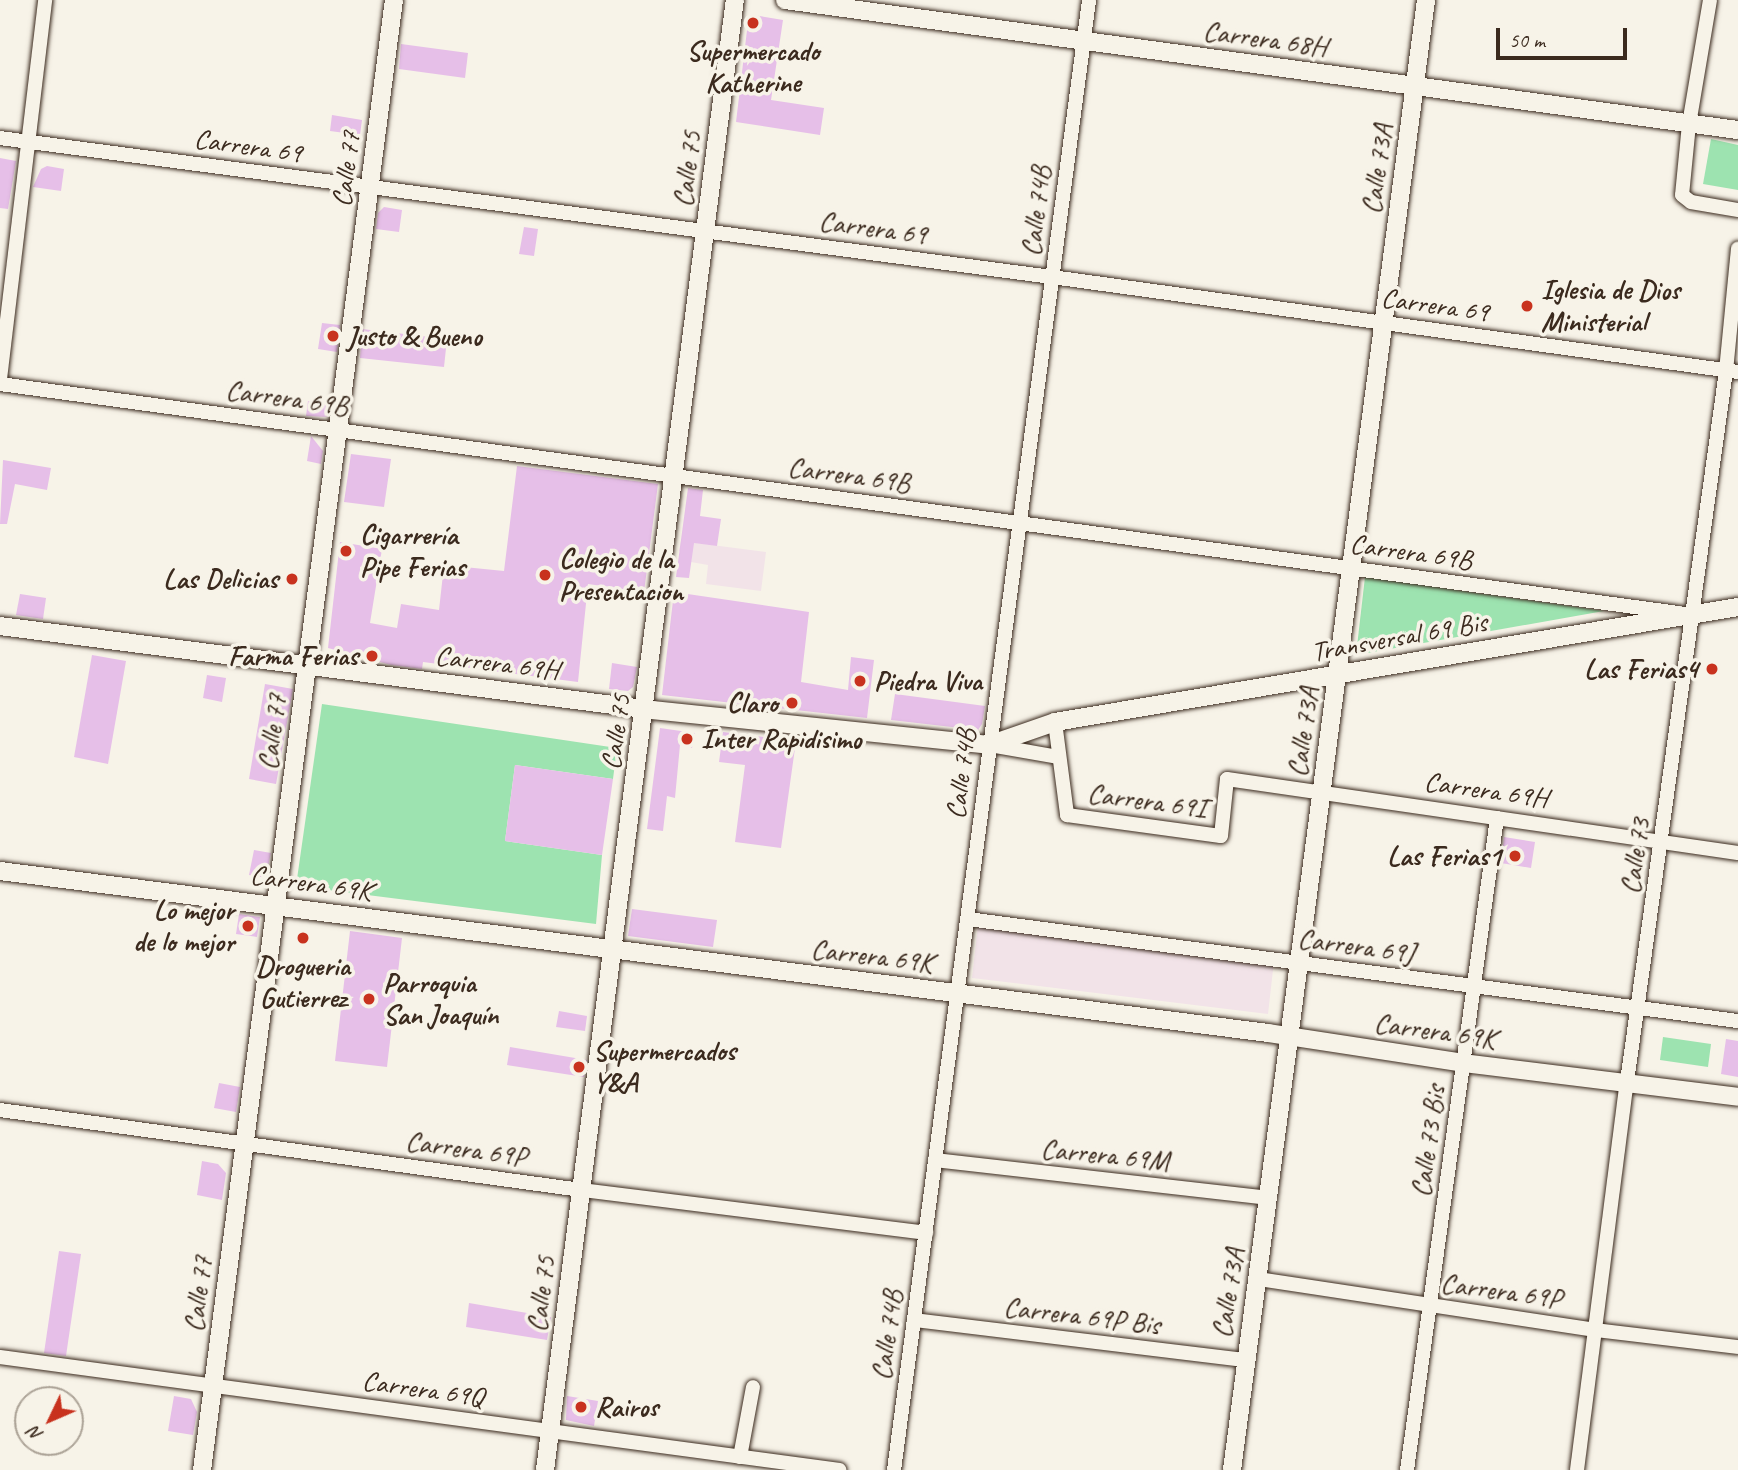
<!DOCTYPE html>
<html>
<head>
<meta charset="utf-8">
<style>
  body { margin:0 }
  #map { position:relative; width:1738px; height:1470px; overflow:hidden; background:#f7f3e8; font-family:Caveat,sans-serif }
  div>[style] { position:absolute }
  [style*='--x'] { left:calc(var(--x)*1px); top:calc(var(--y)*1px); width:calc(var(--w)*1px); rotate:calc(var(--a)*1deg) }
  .built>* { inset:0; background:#f2e3e8 }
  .green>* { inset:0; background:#9de3b0 }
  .building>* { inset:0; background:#e6bfe8 }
  .roads { filter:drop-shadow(0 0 2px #3b2a1e) drop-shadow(0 0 2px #3b2a1e) }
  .minor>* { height:14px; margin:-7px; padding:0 7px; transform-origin:7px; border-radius:7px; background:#f7f3e8 }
  .tertiary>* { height:18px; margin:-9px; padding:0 9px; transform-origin:9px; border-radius:9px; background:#f7f3e8 }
  .dots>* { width:19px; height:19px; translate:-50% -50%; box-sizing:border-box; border:4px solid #f7f3e8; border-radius:50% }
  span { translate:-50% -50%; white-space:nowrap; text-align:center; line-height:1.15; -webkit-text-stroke:7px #f7f3e8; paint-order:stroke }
  .street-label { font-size:28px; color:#3b2a1e }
  .poi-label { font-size:28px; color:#3b2a1e; font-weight:700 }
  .left { translate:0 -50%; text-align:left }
  .right { translate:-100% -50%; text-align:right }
  .north { position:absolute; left:14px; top:1386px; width:70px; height:70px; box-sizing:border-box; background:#f7f3e8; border:2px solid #aca397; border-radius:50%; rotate:226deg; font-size:19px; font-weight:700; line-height:28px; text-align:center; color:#3b2a1e }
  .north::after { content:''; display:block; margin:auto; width:24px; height:32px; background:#c8321e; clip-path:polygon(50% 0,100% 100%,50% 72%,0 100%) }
  .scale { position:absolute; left:1496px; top:28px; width:131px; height:32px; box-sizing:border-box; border:4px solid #3b2a1e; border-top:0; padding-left:9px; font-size:21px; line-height:24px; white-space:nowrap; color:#3b2a1e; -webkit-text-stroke:5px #f7f3e8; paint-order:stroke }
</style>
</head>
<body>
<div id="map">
  <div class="built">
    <i style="clip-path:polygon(681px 541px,766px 552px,761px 591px,706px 584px,708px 565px,691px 562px,692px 552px,679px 551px)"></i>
    <i style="clip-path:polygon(978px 925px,1274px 961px,1268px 1014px,972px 978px)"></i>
  </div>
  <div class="green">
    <i style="clip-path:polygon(1711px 139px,1738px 145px,1738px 190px,1703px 184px)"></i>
    <i style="clip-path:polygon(1365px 577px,1604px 611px,1356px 655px)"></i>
    <i style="clip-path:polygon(322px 704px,617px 748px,613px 779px,515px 765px,505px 841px,602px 855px,596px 924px,296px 886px)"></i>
    <i style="clip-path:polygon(1663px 1037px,1711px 1044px,1708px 1067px,1660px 1060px)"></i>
  </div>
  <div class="building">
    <i style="clip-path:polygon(754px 15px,783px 20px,771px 100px,824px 108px,820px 135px,736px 122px,748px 22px)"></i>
    <i style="clip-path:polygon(401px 44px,468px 53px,465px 78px,399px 69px)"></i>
    <i style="clip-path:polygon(332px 115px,362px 120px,360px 135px,330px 131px)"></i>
    <i style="clip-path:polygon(0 158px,16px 161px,8px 209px,0 208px)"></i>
    <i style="clip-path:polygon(47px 166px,64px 169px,61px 191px,33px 187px,41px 169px)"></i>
    <i style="clip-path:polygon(384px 207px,402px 210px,399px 232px,376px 229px,378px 213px)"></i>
    <i style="clip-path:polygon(524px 227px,538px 229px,534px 256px,519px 254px)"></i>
    <i style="clip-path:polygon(322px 323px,340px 325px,337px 352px,318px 349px)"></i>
    <i style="clip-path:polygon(362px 329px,447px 339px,444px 367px,360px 358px)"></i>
    <i style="clip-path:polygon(308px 401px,330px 405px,328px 417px,306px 416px)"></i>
    <i style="clip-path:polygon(311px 436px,323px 451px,321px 464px,307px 461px)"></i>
    <i style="clip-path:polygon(351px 454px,391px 459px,384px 507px,344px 502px)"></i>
    <i style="clip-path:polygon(3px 460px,51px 468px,47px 490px,15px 484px,7px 524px,0 524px)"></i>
    <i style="clip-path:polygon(517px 466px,658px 484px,644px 592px,588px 584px,578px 682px,423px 662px,422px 669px,391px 665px,328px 648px,340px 542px,382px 549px,370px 623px,397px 628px,401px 604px,439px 610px,444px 565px,504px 571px)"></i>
    <i style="clip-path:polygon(688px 488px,703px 490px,700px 516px,721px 519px,717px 546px,694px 543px,689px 578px,676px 577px)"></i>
    <i style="clip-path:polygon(674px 592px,809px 612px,801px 682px,848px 690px,851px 657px,874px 660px,867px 718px,662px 695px)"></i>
    <i style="clip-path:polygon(20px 594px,46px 598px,43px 619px,16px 615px)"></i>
    <i style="clip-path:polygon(92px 655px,126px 661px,108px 764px,74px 757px)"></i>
    <i style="clip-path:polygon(612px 663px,637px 667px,633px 687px,628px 691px,609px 689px)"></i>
    <i style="clip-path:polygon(207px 675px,226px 678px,222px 702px,203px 698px)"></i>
    <i style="clip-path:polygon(265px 684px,293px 689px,276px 784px,249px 779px)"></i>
    <i style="clip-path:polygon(895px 694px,985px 706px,982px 724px,978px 730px,891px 720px)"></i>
    <i style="clip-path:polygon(660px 728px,695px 733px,692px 748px,680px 745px,675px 798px,667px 796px,663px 831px,647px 829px)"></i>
    <i style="clip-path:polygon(723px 732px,796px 741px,781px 848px,735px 842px,745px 765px,719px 762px)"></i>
    <i style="clip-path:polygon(515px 765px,613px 779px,602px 855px,505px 841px)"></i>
    <i style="clip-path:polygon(1504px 837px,1535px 842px,1531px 868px,1501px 863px)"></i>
    <i style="clip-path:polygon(254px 850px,271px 853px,267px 871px,261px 877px,249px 875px)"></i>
    <i style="clip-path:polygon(632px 909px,717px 920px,713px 947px,628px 936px)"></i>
    <i style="clip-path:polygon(239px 914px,260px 917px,257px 937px,236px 934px)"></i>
    <i style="clip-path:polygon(350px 931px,402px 938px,387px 1067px,335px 1061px)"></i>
    <i style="clip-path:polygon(559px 1011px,587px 1016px,585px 1031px,556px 1027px)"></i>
    <i style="clip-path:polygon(1726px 1039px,1738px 1041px,1738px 1077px,1721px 1074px)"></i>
    <i style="clip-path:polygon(510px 1047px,587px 1060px,584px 1077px,507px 1065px)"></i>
    <i style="clip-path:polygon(219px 1083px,240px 1087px,236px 1112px,214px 1108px)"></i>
    <i style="clip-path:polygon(202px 1161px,218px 1164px,226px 1173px,222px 1200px,197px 1195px)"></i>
    <i style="clip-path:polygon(59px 1251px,81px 1254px,66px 1356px,44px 1353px)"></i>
    <i style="clip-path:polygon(469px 1303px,551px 1317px,547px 1340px,466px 1327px)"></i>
    <i style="clip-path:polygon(174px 1396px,191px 1399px,197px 1412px,193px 1435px,168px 1431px)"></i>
    <i style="clip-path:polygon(567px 1396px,598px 1401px,594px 1426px,566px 1420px)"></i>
  </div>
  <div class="roads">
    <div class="minor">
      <i style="--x:1710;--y:0;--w:126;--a:99.6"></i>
      <i style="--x:1689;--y:124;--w:71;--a:95.6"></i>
      <i style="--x:1682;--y:195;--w:11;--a:38"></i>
      <i style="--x:1691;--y:202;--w:48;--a:9.7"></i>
      <i style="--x:0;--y:138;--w:1061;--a:7.53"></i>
      <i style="--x:1052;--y:277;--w:693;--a:7.88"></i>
      <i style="--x:0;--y:379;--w:382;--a:-83.2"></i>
      <i style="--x:0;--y:384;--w:1695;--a:7.77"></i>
      <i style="--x:1055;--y:722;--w:94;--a:82.6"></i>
      <i style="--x:1067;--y:815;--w:155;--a:7.8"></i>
      <i style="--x:1221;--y:836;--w:57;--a:-84"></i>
      <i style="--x:1227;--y:779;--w:516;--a:8.24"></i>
      <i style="--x:990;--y:745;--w:70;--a:9.9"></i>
      <i style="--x:968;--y:919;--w:777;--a:7.55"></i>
      <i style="--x:0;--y:1110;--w:579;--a:7.84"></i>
      <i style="--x:574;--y:1189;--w:355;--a:7.1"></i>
      <i style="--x:935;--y:1160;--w:336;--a:6.5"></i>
      <i style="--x:1258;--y:1279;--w:341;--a:8.6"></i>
      <i style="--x:1595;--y:1330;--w:144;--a:6.8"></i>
      <i style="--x:914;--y:1320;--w:332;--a:6.9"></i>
      <i style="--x:0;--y:1357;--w:847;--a:7.67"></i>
      <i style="--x:740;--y:1457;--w:71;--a:-79.5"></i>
      <i style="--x:894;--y:1470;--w:1483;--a:-82.44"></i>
      <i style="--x:1407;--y:1470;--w:658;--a:-82.14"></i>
      <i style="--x:1577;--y:1470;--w:384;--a:-82.7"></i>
      <i style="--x:1626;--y:1089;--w:725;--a:-82.07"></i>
      <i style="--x:1726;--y:371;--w:123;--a:-84.4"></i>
    </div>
    <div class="tertiary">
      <i style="--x:785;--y:0;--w:962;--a:7.77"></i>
      <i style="--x:0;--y:626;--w:657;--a:7.34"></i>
      <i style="--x:652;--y:710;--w:339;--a:5.9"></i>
      <i style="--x:989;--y:745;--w:70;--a:-19.2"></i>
      <i style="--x:1055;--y:722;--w:693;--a:-9.56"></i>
      <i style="--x:0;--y:871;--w:1278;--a:7.28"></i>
      <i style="--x:1268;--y:1033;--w:197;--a:8.7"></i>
      <i style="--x:1463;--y:1063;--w:277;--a:7"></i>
      <i style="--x:202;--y:1470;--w:1482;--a:-82.56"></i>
      <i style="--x:545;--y:1470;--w:1482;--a:-82.64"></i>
      <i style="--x:1232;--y:1470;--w:1483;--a:-82.48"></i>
    </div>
  </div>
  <div class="dots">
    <i style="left:753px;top:23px;background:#c8321e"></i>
    <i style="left:1527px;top:306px;background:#c8321e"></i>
    <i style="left:333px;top:336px;background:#c8321e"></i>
    <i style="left:346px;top:551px;background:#c8321e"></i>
    <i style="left:545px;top:575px;background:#c8321e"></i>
    <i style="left:292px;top:579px;background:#c8321e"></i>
    <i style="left:372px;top:656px;background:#c8321e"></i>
    <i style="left:1712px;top:669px;background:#c8321e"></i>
    <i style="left:860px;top:681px;background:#c8321e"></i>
    <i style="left:792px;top:703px;background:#c8321e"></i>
    <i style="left:687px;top:739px;background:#c8321e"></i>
    <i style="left:1515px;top:856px;background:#c8321e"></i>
    <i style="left:248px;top:926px;background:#c8321e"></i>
    <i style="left:303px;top:938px;background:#c8321e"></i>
    <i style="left:369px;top:999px;background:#c8321e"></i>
    <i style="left:579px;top:1067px;background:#c8321e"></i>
    <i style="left:581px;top:1407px;background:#c8321e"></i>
  </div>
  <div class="street-label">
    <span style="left:1265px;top:39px;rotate:8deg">Carrera 68H</span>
    <span style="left:248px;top:146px;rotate:8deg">Carrera 69</span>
    <span style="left:346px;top:169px;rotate:-83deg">Calle 77</span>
    <span style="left:687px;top:169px;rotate:-83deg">Calle 75</span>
    <span style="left:1377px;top:169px;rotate:-82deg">Calle 73A</span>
    <span style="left:1036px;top:211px;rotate:-83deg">Calle 74B</span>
    <span style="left:873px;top:228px;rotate:8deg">Carrera 69</span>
    <span style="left:1435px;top:305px;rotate:8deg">Carrera 69</span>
    <span style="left:287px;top:398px;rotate:8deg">Carrera 69B</span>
    <span style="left:849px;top:475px;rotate:8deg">Carrera 69B</span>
    <span style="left:1411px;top:552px;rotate:8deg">Carrera 69B</span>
    <span style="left:1399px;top:637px;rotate:-10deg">Transversal 69 Bis</span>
    <span style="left:497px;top:663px;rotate:7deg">Carrera 69H</span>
    <span style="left:272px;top:732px;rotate:-83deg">Calle 77</span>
    <span style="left:616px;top:732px;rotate:-82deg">Calle 75</span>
    <span style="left:1303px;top:732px;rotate:-82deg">Calle 73A</span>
    <span style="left:961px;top:774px;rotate:-83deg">Calle 74B</span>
    <span style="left:1486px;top:790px;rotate:8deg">Carrera 69H</span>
    <span style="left:1147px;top:801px;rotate:8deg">Carrera 69I</span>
    <span style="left:1635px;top:856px;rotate:-82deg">Calle 73</span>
    <span style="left:311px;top:883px;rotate:8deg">Carrera 69K</span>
    <span style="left:1356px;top:946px;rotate:8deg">Carrera 69J</span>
    <span style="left:872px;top:956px;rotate:7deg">Carrera 69K</span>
    <span style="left:1435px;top:1031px;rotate:8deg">Carrera 69K</span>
    <span style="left:1428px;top:1141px;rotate:-82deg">Calle 73 Bis</span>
    <span style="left:466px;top:1149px;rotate:8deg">Carrera 69P</span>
    <span style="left:1105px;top:1155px;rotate:6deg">Carrera 69M</span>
    <span style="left:1501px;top:1291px;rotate:8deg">Carrera 69P</span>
    <span style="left:1228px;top:1293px;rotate:-81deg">Calle 73A</span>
    <span style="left:198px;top:1294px;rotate:-83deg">Calle 77</span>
    <span style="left:541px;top:1294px;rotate:-83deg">Calle 75</span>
    <span style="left:1082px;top:1316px;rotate:7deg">Carrera 69P Bis</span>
    <span style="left:887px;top:1335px;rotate:-82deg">Calle 74B</span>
    <span style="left:423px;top:1389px;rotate:8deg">Carrera 69Q</span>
  </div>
  <div class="poi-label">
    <span style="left:753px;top:67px">Supermercado<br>Katherine</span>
    <span class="left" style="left:1541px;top:306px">Iglesia de Dios<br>Ministerial</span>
    <span class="left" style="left:347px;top:336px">Justo &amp; Bueno</span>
    <span class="left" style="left:360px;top:551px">Cigarrería<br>Pipe Ferias</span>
    <span class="left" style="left:559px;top:575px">Colegio de la<br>Presentacion</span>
    <span class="right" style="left:278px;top:579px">Las Delicias</span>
    <span class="right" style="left:358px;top:656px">Farma Ferias</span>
    <span class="right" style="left:1698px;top:669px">Las Ferias4</span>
    <span class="left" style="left:874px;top:681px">Piedra Viva</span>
    <span class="right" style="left:778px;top:703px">Claro</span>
    <span class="left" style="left:701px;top:739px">Inter Rapidisimo</span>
    <span class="right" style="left:1501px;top:856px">Las Ferias1</span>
    <span class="right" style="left:234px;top:926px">Lo mejor<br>de lo mejor</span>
    <span style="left:303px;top:982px">Drogueria<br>Gutierrez</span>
    <span class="left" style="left:383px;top:999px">Parroquia<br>San Joaquín</span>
    <span class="left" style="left:593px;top:1067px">Supermercados<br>Y&amp;A</span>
    <span class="left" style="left:595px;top:1407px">Rairos</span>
  </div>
  <div class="north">N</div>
  <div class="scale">50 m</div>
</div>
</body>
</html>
